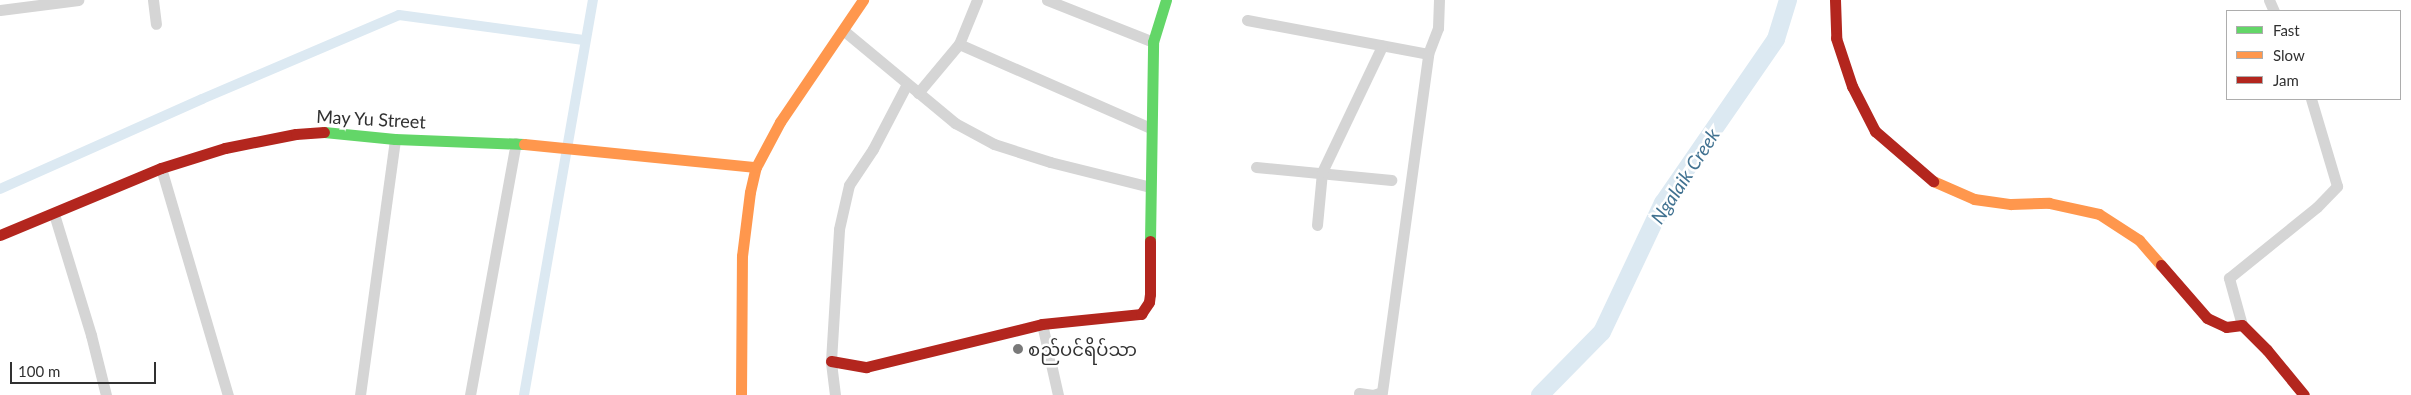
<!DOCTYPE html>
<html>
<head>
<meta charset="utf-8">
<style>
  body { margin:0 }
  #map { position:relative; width:2411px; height:395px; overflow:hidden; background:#fff; font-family:Lato,"Noto Sans Myanmar",sans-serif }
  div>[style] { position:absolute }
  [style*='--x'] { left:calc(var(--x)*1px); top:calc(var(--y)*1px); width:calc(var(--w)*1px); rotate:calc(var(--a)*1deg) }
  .canal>* { height:10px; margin:-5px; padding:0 5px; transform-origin:5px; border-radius:5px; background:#dce9f2 }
  .river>* { height:18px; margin:-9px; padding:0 9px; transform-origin:9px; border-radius:9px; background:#dce9f2 }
  .street>* { height:11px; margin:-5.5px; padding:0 5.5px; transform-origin:5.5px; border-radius:5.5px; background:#d5d5d5 }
  .fast>* { height:11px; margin:-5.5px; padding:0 5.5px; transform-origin:5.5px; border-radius:5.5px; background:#63d668 }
  .slow>* { height:11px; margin:-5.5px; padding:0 5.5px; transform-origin:5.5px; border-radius:5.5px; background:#ff974d }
  .jam>* { height:11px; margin:-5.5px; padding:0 5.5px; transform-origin:5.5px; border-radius:5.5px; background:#b3261e }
  .dots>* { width:14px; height:14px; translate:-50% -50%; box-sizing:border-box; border:2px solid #fff; border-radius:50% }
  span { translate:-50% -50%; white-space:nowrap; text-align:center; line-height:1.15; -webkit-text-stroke:5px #fff; paint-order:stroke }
  .street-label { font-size:18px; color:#313131 }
  .poi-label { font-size:18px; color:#313131 }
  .left { translate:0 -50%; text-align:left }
  .water-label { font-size:19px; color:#417291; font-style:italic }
  .legend { position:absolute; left:2226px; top:10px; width:175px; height:90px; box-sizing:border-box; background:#fff; border:1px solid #adadad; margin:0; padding:6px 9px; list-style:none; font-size:15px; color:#313131 }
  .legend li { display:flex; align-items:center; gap:10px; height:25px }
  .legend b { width:25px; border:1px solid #adadad }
  .scale { position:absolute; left:10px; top:362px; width:146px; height:22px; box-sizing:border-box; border:2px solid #313131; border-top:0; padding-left:6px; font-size:15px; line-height:18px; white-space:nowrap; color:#313131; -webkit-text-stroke:4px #fff; paint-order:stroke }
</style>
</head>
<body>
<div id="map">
  <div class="canal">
    <i style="--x:0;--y:189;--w:221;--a:-24"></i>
    <i style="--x:202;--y:99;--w:214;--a:-23.1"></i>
    <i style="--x:399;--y:15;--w:188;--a:7.7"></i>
    <i style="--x:524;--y:395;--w:401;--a:-80.1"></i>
  </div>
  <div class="river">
    <i style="--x:1540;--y:395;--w:88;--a:-45.5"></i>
    <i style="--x:1602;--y:332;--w:143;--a:-64.7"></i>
    <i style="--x:1663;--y:203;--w:199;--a:-55.4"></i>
    <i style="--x:1776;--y:39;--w:41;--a:-72.9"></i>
  </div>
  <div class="street">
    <i style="--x:153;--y:0;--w:24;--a:83"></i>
    <i style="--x:1047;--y:0;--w:114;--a:21.6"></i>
    <i style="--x:2269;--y:0;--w:12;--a:66"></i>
    <i style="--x:0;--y:10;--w:79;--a:-7.3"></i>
    <i style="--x:1247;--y:20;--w:184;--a:10.6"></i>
    <i style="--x:843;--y:30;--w:146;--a:39.7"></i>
    <i style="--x:955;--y:123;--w:44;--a:28.3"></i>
    <i style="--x:994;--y:144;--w:59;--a:17.8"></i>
    <i style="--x:1050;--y:162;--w:103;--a:14"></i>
    <i style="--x:959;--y:44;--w:209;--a:23.7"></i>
    <i style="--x:918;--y:93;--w:64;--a:-50.1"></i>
    <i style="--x:959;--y:44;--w:48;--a:-67.8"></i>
    <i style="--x:1256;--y:167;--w:136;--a:5.5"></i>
    <i style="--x:161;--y:168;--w:237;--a:73.6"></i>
    <i style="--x:54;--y:214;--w:127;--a:73"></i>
    <i style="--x:91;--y:335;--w:62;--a:76"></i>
    <i style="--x:1317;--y:225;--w:53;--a:-84.6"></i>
    <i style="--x:1322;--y:172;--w:140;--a:-64.5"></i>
    <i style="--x:1042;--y:324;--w:73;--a:77.3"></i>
    <i style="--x:2242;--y:325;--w:49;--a:-105.5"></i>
    <i style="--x:2229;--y:278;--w:113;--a:-38.9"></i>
    <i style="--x:2317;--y:207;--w:29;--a:-46"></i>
    <i style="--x:2337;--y:186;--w:91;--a:-106.6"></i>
    <i style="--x:1359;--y:393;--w:14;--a:8"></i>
    <i style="--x:1373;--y:395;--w:9;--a:-18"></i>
    <i style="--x:1382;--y:392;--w:341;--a:-82.2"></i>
    <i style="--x:1428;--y:54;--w:28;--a:-69"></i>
    <i style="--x:1438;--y:28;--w:28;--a:-88"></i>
    <i style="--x:360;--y:395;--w:258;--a:-82.2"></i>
    <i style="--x:470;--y:395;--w:256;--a:-79.7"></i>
    <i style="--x:835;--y:395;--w:34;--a:-97"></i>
    <i style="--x:831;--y:361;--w:132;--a:-86.5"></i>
    <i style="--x:839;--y:229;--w:45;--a:-77.2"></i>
    <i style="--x:849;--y:185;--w:43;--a:-56.3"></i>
    <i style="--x:873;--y:149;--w:73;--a:-62.4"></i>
  </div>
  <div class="fast">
    <i style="--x:324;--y:132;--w:71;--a:5.6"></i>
    <i style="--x:395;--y:139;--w:129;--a:2.2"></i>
    <i style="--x:1150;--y:241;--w:199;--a:-89.1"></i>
    <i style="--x:1153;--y:42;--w:44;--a:-72.8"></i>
  </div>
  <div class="slow">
    <i style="--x:524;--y:144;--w:233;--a:5.7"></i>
    <i style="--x:1933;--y:181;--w:45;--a:23.7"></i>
    <i style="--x:1974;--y:199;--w:37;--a:8"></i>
    <i style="--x:2011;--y:204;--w:38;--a:-2"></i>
    <i style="--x:2049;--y:203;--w:51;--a:12.4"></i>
    <i style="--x:2099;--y:214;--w:48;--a:33"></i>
    <i style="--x:2139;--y:240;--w:33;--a:49"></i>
    <i style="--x:741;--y:395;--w:139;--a:-89.6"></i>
    <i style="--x:742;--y:256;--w:64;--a:-82.9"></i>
    <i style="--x:750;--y:192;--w:26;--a:-77"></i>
    <i style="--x:756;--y:167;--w:51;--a:-61.9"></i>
    <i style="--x:780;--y:122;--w:148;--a:-55.8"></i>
  </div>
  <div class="jam">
    <i style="--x:1835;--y:0;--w:38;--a:88"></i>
    <i style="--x:1836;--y:38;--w:51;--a:71.6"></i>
    <i style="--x:1852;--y:86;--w:51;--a:62.9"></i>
    <i style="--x:1875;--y:131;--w:77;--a:40.8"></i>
    <i style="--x:0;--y:235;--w:174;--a:-22.6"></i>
    <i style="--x:161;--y:168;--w:67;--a:-17.4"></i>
    <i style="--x:225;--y:148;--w:72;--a:-11.2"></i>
    <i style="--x:296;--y:134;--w:28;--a:-4"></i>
    <i style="--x:2161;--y:265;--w:70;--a:49"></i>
    <i style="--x:2207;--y:318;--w:21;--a:25"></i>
    <i style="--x:2226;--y:327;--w:16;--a:-7"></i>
    <i style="--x:2242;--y:325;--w:35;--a:45"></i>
    <i style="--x:2267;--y:350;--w:58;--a:50.6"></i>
    <i style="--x:831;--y:361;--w:36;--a:10"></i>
    <i style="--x:866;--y:367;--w:181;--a:-13.7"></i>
    <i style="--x:1042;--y:324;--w:100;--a:-5.8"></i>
    <i style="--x:1141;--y:314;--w:14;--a:-56"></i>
    <i style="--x:1149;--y:302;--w:8;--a:-83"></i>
    <i style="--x:1150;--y:294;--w:53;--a:-90"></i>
  </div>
  <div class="dots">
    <i style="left:1018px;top:349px;background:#797979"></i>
  </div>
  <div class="street-label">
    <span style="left:371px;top:119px;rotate:3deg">May Yu Street</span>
  </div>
  <div class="poi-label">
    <span class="left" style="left:1028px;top:349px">စည်ပင်ရိပ်သာ</span>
  </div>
  <div class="water-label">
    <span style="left:1685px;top:176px;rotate:-57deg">Ngalaik Creek</span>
  </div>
  <ul class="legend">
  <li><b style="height:6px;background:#63d668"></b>Fast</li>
  <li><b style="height:6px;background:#ff974d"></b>Slow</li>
  <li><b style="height:6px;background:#b3261e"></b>Jam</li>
  </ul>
  <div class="scale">100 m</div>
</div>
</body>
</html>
